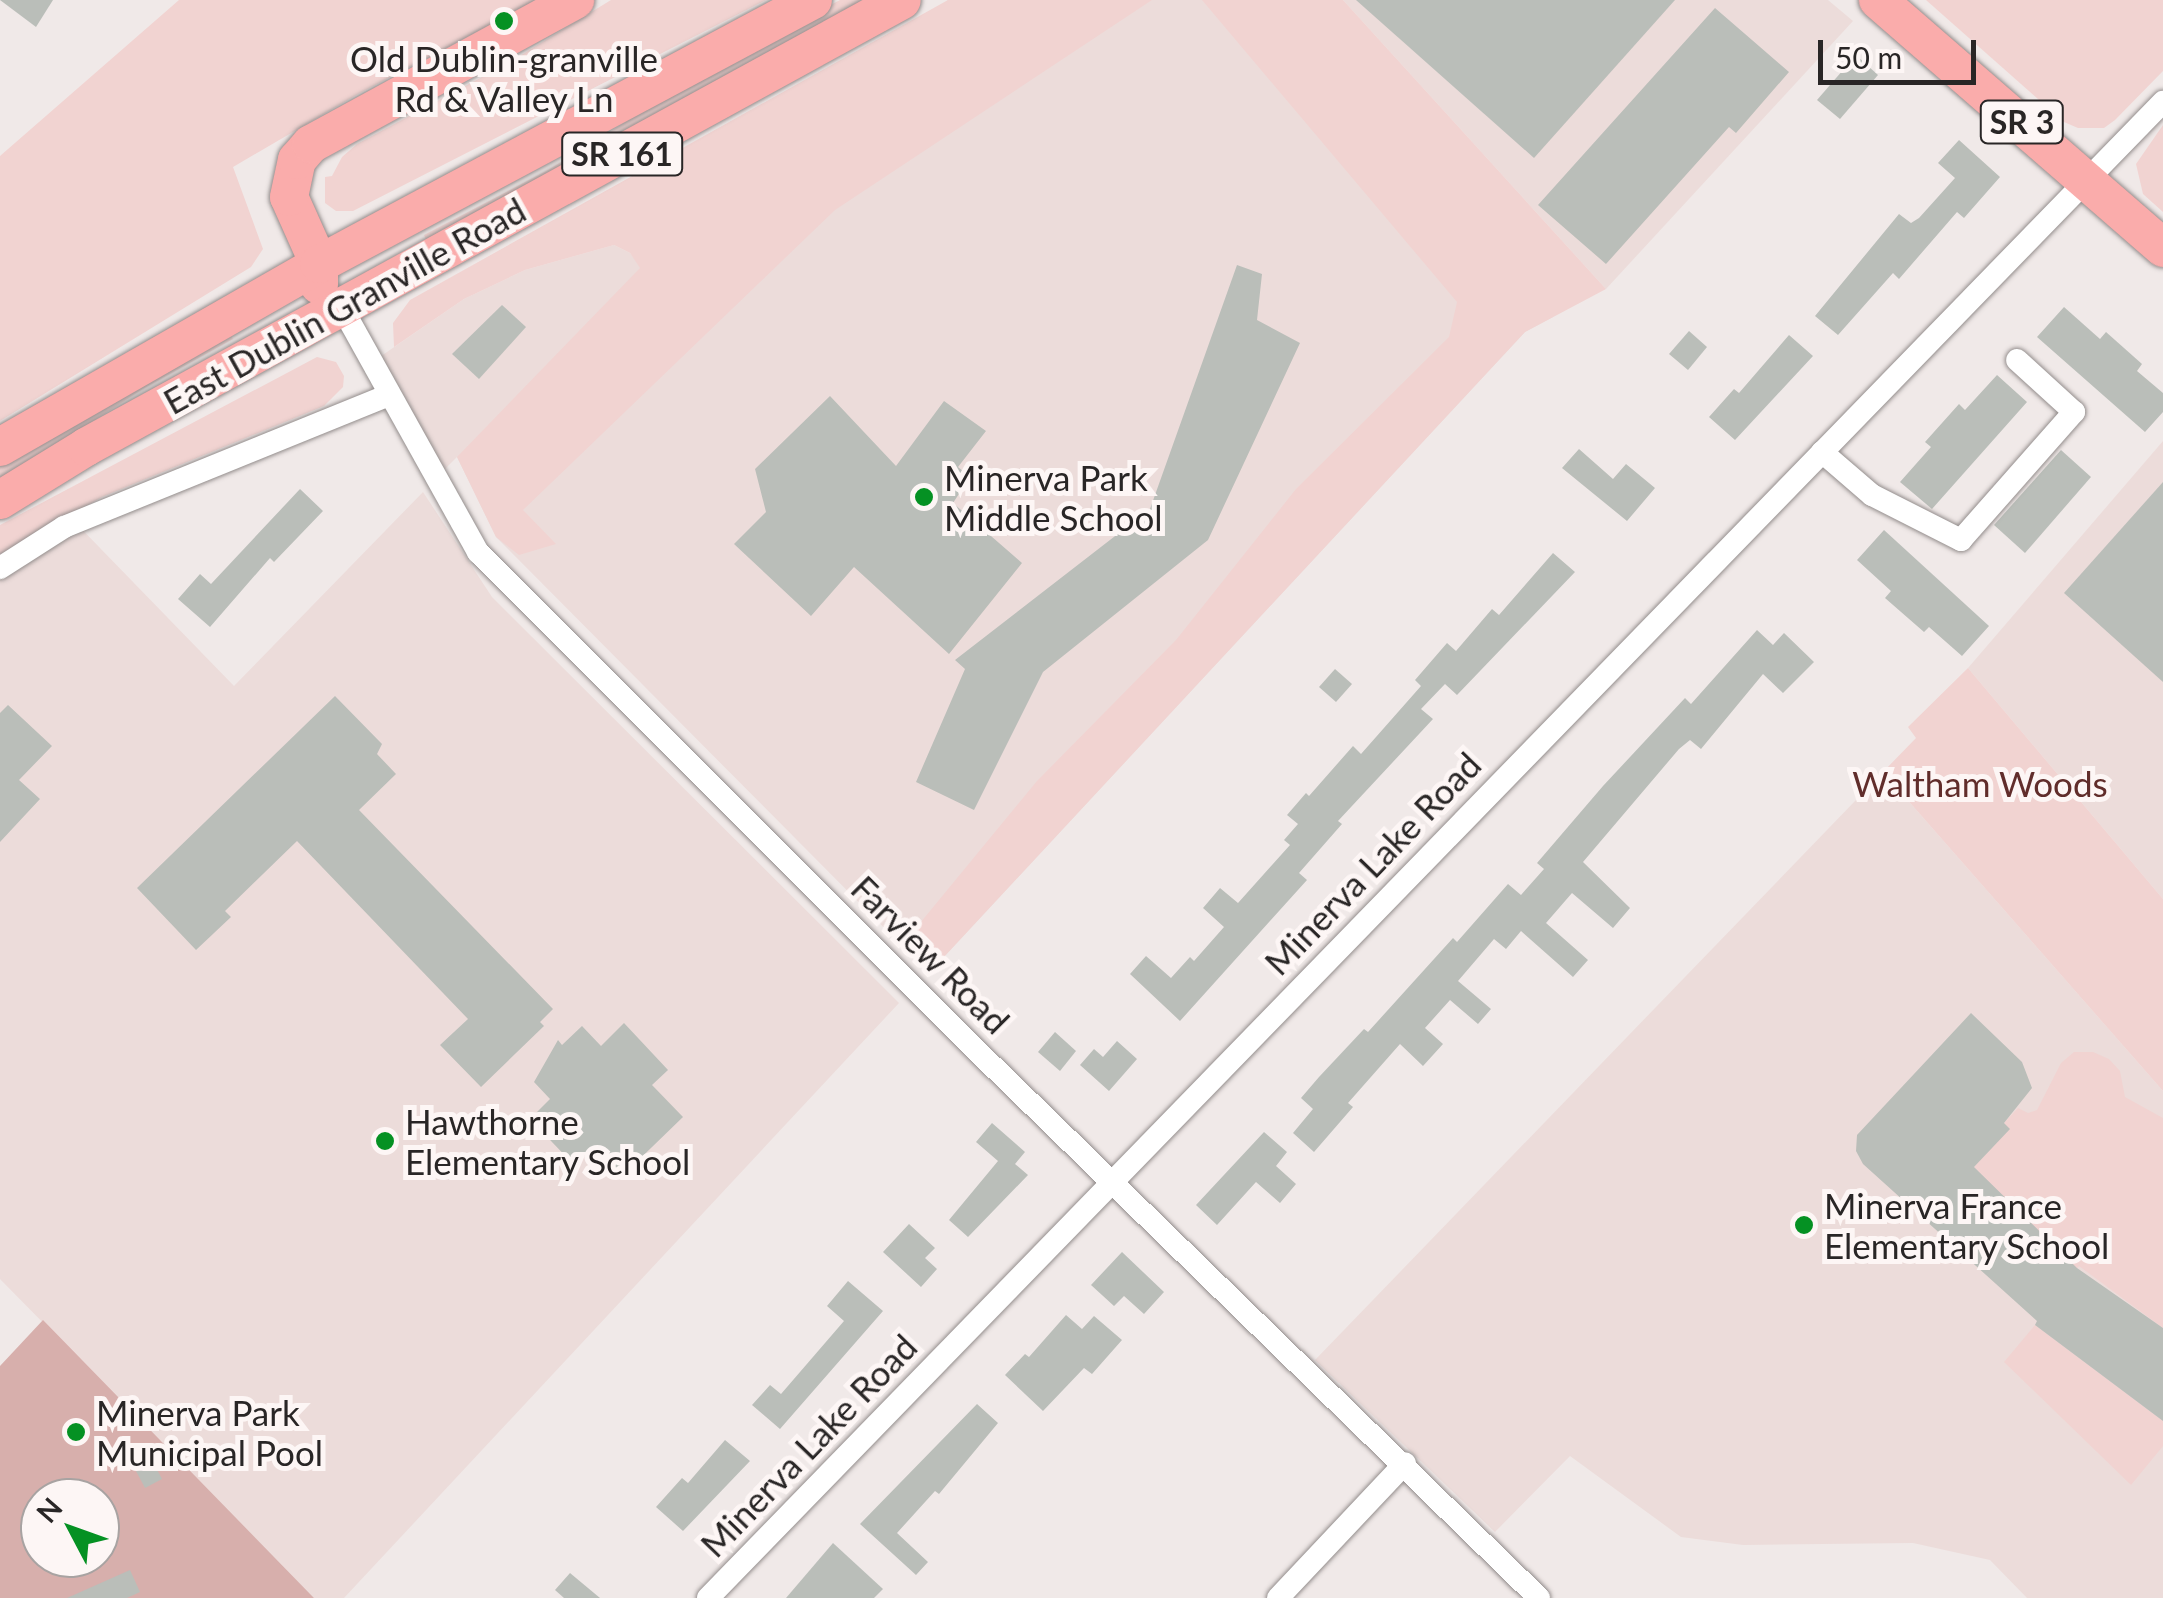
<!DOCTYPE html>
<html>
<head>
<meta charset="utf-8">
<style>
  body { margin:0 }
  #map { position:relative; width:2163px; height:1598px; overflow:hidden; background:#f0e9e8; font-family:Lato,sans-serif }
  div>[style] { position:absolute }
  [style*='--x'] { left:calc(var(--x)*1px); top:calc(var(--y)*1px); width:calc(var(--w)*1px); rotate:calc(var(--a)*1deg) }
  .built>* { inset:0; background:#ecdcda }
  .green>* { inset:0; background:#f1d3d1 }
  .water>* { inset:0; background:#d7afac }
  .building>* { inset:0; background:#babeb9 }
  .roads { filter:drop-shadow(0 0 2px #938d8c) drop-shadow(0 0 2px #938d8c) }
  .minor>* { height:22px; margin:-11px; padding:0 11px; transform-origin:11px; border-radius:11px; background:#fff }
  .primary>* { height:38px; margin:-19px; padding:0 19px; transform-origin:19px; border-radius:19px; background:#faacab }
  .dots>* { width:28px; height:28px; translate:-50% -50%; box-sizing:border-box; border:5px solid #fdf6f5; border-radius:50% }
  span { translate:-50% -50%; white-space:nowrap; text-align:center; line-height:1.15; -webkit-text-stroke:10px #fdf6f5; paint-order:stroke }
  .shield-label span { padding:2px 8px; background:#fdf6f5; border:2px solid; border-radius:8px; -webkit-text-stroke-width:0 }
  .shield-label { font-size:32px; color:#292626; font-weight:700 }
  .poi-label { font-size:35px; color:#292626 }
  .left { translate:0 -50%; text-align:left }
  .street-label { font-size:35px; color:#292626 }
  .park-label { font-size:35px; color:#612d2b }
  .north { position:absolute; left:20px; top:1478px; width:100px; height:100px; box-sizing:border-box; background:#fdf6f5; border:2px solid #a8a3a2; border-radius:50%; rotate:311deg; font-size:28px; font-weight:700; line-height:40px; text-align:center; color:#292626 }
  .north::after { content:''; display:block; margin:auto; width:35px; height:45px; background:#059123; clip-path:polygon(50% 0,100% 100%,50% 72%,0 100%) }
  .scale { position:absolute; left:1818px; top:40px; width:158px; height:45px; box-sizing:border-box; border:5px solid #292626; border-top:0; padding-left:12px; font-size:30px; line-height:35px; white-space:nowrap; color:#292626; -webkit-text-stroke:8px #fdf6f5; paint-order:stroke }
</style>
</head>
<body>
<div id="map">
  <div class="built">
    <i style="clip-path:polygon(948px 0,1277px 0,1553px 317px,1525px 332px,929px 973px,496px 537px,457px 457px,435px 479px,371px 363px,464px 299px,525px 270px,614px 245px,630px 253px,641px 267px)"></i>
    <i style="clip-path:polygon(1343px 0,1828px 0,1853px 21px,1606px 289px)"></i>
    <i style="clip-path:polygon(2163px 441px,2163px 899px,1968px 668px)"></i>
    <i style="clip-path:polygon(423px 492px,492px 597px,899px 1003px,344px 1598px,314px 1598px,0 1279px,0 556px,67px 514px,234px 686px)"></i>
    <i style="clip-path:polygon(1883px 772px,2163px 1091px,2163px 1598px,2027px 1598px,1990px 1560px,1913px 1543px,1743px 1545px,1681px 1537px,1570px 1456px,1495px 1532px,1315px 1360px)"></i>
  </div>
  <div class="green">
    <i style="clip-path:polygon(179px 0,538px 0,358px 94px,233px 167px,263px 249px,251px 267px,0 421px,0 156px)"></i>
    <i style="clip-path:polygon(611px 0,766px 0,353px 211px,336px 211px,325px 203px,325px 177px,332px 176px,342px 157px,357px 144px,510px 62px)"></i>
    <i style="clip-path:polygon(840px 0,880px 0,428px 244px,424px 235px,548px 170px,715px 67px)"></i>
    <i style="clip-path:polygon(948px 0,1152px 0,835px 210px,523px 510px,556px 544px,519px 555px,496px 537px,457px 457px,640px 268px,630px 253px,614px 245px,525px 270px,464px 299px,394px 347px,393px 323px,410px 300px)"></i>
    <i style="clip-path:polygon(1202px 0,1343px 0,1606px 289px,1525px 332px,929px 973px,902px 945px,1037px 781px,1176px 640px,1296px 489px,1449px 337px,1457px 302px)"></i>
    <i style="clip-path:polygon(1926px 0,2163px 0,2163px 71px,2115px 120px,2104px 128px,2078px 128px,2064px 122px)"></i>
    <i style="clip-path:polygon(2163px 125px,2163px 212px,2143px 194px,2136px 164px)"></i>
    <i style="clip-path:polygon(228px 331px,233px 339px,143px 389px,0 481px,0 462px)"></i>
    <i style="clip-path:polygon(317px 357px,336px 362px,344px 376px,343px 387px,324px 406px,102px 497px,0 556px,0 525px)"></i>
    <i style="clip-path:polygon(1968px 668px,2163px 899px,2163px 1091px,1883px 772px,1916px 738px,1908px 727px)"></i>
    <i style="clip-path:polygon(2074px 1052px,2093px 1052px,2109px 1059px,2120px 1071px,2125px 1097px,2163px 1118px,2163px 1328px,2079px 1266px,2074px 1272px,1974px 1167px,2009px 1129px,2004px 1123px,2018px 1108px,2028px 1113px,2037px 1110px,2061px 1063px)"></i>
    <i style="clip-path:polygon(2035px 1325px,2163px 1421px,2163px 1446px,2131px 1485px,2004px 1362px)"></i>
  </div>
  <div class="water">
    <i style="clip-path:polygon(evenodd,43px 1320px,314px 1598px,0 1598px,0 1366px,43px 1320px,40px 1498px,100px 1498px,100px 1558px,40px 1558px,40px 1498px)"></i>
  </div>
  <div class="building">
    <i style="clip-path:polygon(0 0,53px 0,36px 27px)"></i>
    <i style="clip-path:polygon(1356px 0,1675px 0,1534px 158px)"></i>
    <i style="clip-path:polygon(1715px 8px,1789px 72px,1736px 133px,1729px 127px,1606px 264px,1538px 205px)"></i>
    <i style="clip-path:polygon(1856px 55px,1878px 75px,1840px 119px,1817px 100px)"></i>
    <i style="clip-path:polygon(1959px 140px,2000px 177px,1964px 218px,1957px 212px,1899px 279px,1893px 273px,1838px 335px,1815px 316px,1899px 214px,1911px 223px,1919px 218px,1955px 178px,1938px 163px)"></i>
    <i style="clip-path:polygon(1237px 265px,1262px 274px,1257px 320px,1300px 343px,1208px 540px,1043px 672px,974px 810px,916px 782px,965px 669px,955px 660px,1150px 509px)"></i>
    <i style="clip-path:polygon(502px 305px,526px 327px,479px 379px,452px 354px)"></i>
    <i style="clip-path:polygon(2064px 307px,2100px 339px,2106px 332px,2142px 364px,2137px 371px,2163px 393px,2163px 412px,2145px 432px,2037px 337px)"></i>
    <i style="clip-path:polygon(1689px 331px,1707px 347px,1688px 370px,1669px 354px)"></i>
    <i style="clip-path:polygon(1789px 335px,1813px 356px,1735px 440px,1709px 417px,1734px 389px,1739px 393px)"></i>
    <i style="clip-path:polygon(1997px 375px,2027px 402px,1932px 509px,1900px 482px,1931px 447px,1925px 442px,1959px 404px,1965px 410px)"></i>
    <i style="clip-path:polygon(830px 396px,896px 466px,944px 401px,986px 431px,958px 467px,970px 477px,953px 503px,1022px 563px,949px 654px,854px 567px,811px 616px,734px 544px,766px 512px,755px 469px)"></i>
    <i style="clip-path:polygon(1579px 449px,1613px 479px,1626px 464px,1655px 488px,1627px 521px,1562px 468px)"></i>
    <i style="clip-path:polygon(2061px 450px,2091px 477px,2025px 553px,1994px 525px)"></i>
    <i style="clip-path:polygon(2163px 482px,2163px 682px,2064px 593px)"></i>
    <i style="clip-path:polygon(300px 489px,323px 511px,274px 562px,270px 558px,210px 627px,178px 599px,200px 574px,211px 584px)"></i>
    <i style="clip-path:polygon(1884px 530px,1989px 626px,1962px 656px,1929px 627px,1924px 632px,1885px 598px,1891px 591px,1857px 560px)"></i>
    <i style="clip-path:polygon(1553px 553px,1575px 572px,1457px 695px,1445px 684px,1421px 709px,1433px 719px,1338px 821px,1342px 824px,1299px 873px,1307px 880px,1180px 1021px,1130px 974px,1146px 956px,1171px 978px,1190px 957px,1194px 961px,1224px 927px,1203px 908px,1220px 888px,1238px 903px,1290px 845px,1284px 840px,1298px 824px,1287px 815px,1306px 793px,1309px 796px,1353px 746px,1361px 754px,1421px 686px,1415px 680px,1447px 643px,1456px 651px,1492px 609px,1499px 615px)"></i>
    <i style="clip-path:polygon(1757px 630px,1773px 645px,1784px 633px,1814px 662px,1783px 693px,1763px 674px,1701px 749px,1690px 740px,1679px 749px,1583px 862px,1630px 908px,1613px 928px,1572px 893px,1546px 923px,1588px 960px,1573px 977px,1521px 931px,1506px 949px,1494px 939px,1458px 981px,1491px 1009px,1478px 1024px,1450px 1000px,1425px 1028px,1443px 1044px,1423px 1066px,1400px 1044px,1348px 1103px,1353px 1107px,1314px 1152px,1293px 1133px,1313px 1109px,1301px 1098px,1319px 1077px,1364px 1029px,1368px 1032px,1453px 938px,1457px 942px,1508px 884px,1521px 895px,1544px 869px,1537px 863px,1603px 786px,1685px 698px,1691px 704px)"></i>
    <i style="clip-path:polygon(1335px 669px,1352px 684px,1336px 702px,1319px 687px)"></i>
    <i style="clip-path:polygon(335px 696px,382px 744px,377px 754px,396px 774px,359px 810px,553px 1009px,540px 1022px,544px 1026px,481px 1087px,440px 1045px,468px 1019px,297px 841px,225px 911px,231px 917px,196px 950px,137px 888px)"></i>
    <i style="clip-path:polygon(8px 705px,52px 746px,19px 780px,40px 799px,0 842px,0 713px)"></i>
    <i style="clip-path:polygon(1971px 1013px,2022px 1062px,2032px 1088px,2004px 1123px,2010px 1129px,1974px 1167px,2077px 1268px,2163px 1328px,2163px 1421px,2035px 1325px,2037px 1321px,1863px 1164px,1856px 1151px,1857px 1135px)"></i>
    <i style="clip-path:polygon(624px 1023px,668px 1070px,652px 1085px,683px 1117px,620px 1178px,592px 1149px,574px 1165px,530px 1119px,550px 1099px,534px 1082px,558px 1040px,562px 1045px,582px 1026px,601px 1046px)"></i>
    <i style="clip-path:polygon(1055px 1032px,1076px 1051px,1060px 1071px,1038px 1052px)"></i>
    <i style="clip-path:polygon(1117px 1041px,1137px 1059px,1109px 1091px,1080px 1065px,1094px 1049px,1103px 1057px)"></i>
    <i style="clip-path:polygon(992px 1123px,1025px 1152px,1015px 1164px,1028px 1175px,968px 1237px,949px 1220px,998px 1161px,976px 1142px)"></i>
    <i style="clip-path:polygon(1264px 1132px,1287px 1152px,1276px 1166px,1296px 1184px,1280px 1203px,1256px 1182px,1217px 1225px,1196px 1205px)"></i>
    <i style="clip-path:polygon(909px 1224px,935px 1248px,925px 1258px,937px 1269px,921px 1287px,883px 1252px)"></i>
    <i style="clip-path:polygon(1122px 1252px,1164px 1292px,1144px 1314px,1124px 1296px,1114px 1306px,1091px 1285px)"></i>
    <i style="clip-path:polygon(848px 1281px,883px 1311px,780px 1429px,752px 1405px,770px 1385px,781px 1394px,844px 1321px,827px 1306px)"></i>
    <i style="clip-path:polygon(1066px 1315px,1082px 1329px,1094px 1316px,1122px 1340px,1092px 1374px,1084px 1368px,1043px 1411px,1005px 1375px,1025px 1354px,1029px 1357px)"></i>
    <i style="clip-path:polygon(977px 1404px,998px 1423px,939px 1494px,935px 1491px,897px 1533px,928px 1562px,916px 1575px,860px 1524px)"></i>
    <i style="clip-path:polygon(725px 1440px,750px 1461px,683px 1531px,656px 1507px,682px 1478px,688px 1483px)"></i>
    <i style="clip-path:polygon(144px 1445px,162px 1479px,145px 1488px,127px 1454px)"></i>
    <i style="clip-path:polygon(833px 1543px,883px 1589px,874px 1598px,786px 1598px)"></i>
    <i style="clip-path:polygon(130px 1570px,140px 1592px,127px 1598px,67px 1598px)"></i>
    <i style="clip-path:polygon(570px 1573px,600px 1598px,564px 1598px,555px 1590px)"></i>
  </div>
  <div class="roads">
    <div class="minor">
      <i style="--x:341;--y:306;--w:282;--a:60.9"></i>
      <i style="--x:478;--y:552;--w:703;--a:45"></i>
      <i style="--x:975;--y:1049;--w:787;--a:44.23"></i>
      <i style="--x:1822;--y:452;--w:66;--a:40.7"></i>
      <i style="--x:1872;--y:495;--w:100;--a:26.8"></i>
      <i style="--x:1961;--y:540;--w:171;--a:-48.6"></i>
      <i style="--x:2074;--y:412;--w:77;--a:-137.6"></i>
      <i style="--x:0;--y:568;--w:76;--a:-32.6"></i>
      <i style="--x:64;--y:527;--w:351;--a:-22.1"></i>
      <i style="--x:708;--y:1598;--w:2087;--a:-45.8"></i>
      <i style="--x:1278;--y:1598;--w:185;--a:-46.7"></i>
    </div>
    <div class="primary">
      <i style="--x:1878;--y:0;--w:378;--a:41"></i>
      <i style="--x:319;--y:285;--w:21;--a:-90"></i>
      <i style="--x:319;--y:264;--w:73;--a:-114.1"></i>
      <i style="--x:289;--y:197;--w:38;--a:-78"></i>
      <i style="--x:297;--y:160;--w:21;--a:-49"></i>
      <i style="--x:311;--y:144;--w:301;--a:-28.6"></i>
      <i style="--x:0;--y:447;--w:368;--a:-29.8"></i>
      <i style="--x:319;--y:264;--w:560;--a:-28.12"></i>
      <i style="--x:0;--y:500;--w:101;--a:-31.6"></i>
      <i style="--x:86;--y:447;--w:930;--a:-28.71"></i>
    </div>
  </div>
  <div class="dots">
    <i style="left:504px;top:21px;background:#059123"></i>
    <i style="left:924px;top:497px;background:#059123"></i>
    <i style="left:385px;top:1141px;background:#059123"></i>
    <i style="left:1804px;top:1225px;background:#059123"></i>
    <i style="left:76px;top:1432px;background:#059123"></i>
  </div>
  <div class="shield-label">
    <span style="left:2022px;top:122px">SR 3</span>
    <span style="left:622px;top:154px">SR 161</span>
  </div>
  <div class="poi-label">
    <span style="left:504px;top:78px">Old Dublin-granville<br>Rd &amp; Valley Ln</span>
    <span class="left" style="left:944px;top:497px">Minerva Park<br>Middle School</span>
    <span class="left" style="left:405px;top:1141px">Hawthorne<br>Elementary School</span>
    <span class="left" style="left:1824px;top:1225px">Minerva France<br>Elementary School</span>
    <span class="left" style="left:96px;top:1432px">Minerva Park<br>Municipal Pool</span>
  </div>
  <div class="street-label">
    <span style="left:344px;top:305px;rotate:-29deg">East Dublin Granville Road</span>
    <span style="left:1372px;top:863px;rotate:-46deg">Minerva Lake Road</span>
    <span style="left:931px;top:954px;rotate:45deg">Farview Road</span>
    <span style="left:808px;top:1445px;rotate:-46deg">Minerva Lake Road</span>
  </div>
  <div class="park-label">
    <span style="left:1980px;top:783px">Waltham Woods</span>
  </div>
  <div class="north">N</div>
  <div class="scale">50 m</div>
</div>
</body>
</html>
